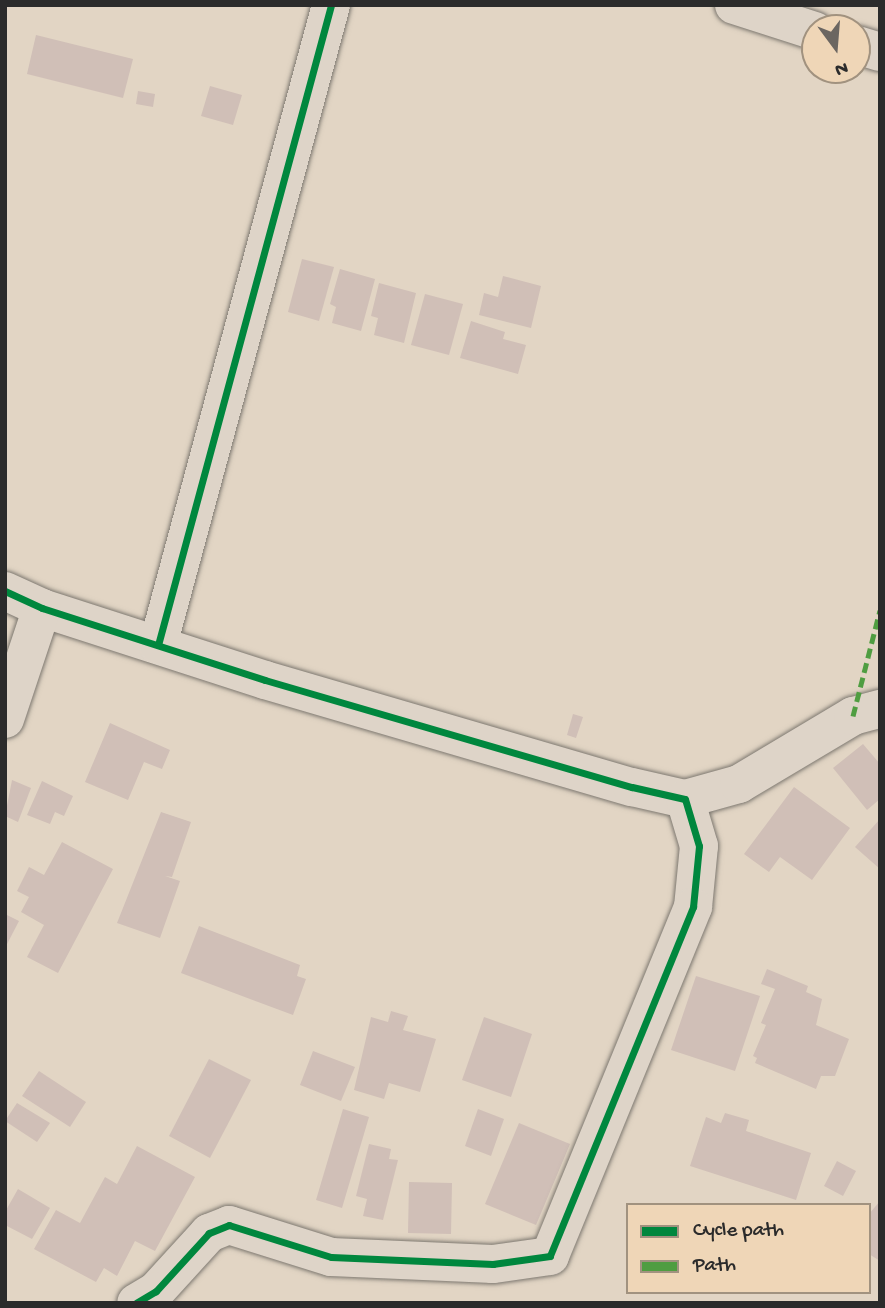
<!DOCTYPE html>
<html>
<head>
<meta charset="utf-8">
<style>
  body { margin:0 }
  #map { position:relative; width:885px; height:1308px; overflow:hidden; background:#e2d5c4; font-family:"Gochi Hand",sans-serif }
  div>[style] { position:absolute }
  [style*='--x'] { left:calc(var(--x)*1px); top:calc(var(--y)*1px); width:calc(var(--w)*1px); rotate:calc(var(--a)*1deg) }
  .building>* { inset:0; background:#d0bfb7 }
  .roads { filter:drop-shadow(0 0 2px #7d7870) drop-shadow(0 0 2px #7d7870) }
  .minor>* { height:38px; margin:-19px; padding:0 19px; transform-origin:19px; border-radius:19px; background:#ded4c8 }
  .major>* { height:38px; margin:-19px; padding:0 19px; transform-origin:19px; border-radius:19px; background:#ded4c8 }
  .quiet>* { height:5px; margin-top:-2.5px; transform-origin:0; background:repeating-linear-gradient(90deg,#4f9d41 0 10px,transparent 0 15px) }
  .cycleway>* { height:7px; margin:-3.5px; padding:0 3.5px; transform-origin:3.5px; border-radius:3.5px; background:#00873e }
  span { translate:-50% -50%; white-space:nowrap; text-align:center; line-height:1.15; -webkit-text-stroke:6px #efd6b7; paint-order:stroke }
  .frame { position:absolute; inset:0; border:7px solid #2b2b2b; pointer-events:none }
  .legend { position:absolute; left:626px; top:1203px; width:245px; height:91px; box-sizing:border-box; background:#efd6b7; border:2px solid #a1927f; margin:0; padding:9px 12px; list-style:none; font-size:21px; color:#2b2b2b }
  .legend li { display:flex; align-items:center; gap:14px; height:35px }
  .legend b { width:35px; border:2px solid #a1927f }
  .north { position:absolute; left:801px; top:14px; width:70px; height:70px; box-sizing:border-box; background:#efd6b7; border:2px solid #a1927f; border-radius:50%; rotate:164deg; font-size:19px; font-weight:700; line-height:28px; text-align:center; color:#2b2b2b }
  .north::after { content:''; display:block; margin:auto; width:24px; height:32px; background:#6b6661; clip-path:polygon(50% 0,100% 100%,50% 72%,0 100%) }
</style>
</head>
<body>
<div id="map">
  <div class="building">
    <i style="clip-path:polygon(36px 35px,133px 59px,123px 98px,27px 74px)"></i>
    <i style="clip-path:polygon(210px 86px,242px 95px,233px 125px,201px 116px)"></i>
    <i style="clip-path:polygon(138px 91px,155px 94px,153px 107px,136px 104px)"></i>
    <i style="clip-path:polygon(302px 259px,334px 267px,319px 321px,288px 312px)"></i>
    <i style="clip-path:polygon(340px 269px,375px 279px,361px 331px,332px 323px,336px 307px,330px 304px)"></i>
    <i style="clip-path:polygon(503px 276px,541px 286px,531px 328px,479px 315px,484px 293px,498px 297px)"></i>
    <i style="clip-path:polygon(379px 283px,416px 293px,404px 343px,374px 335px,378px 318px,371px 316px)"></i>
    <i style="clip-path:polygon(425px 294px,463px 304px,449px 355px,411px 345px)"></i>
    <i style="clip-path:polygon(471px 321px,505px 332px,503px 339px,526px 345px,518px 374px,460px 358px)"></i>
    <i style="clip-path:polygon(573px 714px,583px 717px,576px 738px,567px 735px)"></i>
    <i style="clip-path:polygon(110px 723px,170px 750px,162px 769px,144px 762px,128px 800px,85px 782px)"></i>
    <i style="clip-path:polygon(863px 744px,880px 764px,880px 799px,867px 810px,833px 768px)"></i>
    <i style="clip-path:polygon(12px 780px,31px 788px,18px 822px,5px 816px)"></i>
    <i style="clip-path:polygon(42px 781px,73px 796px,64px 816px,55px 812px,50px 824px,27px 815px)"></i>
    <i style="clip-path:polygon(794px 787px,850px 828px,812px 880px,780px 857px,769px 872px,744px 854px)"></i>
    <i style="clip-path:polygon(161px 812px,191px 822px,172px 877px,165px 876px,180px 881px,160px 938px,117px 923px)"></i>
    <i style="clip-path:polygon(880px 819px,880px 869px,855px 847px)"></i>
    <i style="clip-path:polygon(62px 842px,113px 869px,58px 973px,27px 957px,44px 925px,21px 912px,29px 897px,17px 891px,29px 867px,44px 875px)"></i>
    <i style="clip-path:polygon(5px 914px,19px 921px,5px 948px)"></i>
    <i style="clip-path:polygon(199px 926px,300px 965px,297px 976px,306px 979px,293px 1015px,181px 973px)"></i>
    <i style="clip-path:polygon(767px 969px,808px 986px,806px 992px,822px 999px,816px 1025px,849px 1039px,835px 1076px,821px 1076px,816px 1089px,755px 1063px,757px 1058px,753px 1056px,766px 1025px,761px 1023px,775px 989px,761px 984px)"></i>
    <i style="clip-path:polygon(696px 976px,760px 996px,735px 1071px,671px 1050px)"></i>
    <i style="clip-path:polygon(391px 1011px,408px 1016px,403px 1030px,436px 1039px,420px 1092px,389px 1083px,384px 1099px,354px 1090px,371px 1017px,388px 1022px)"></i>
    <i style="clip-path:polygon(484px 1017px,532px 1034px,511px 1097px,462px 1080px)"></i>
    <i style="clip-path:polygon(313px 1051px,355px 1067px,341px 1101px,300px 1085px)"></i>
    <i style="clip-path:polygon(209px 1059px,251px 1080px,210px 1158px,169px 1136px)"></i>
    <i style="clip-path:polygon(39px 1071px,86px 1102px,70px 1127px,22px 1096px)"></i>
    <i style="clip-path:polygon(17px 1103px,50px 1123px,37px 1142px,5px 1121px)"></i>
    <i style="clip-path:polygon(343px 1109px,369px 1117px,342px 1208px,316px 1200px)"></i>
    <i style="clip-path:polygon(478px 1109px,504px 1119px,491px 1156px,465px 1146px)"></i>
    <i style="clip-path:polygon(725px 1113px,749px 1120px,746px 1131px,811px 1153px,796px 1200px,690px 1166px,706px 1117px,721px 1123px)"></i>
    <i style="clip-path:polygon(519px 1123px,570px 1144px,536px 1225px,485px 1204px)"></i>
    <i style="clip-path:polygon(369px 1144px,391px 1149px,389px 1159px,398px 1160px,383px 1220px,363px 1216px,367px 1199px,356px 1196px)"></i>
    <i style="clip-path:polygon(137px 1146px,195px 1177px,155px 1251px,135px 1241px,117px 1276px,104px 1268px,96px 1282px,34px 1249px,56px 1210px,80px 1223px,105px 1177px,117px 1184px)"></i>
    <i style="clip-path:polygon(837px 1161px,856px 1171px,843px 1196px,824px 1186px)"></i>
    <i style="clip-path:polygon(409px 1182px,452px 1183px,451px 1234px,408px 1233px)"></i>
    <i style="clip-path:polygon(18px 1189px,50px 1208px,32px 1239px,5px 1225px,5px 1212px)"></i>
    <i style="clip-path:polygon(880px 1201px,880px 1261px,869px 1254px,869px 1214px)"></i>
  </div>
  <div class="roads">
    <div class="minor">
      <i style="--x:5;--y:591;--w:41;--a:24.7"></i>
      <i style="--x:42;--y:608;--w:234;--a:17.9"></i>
      <i style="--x:265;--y:680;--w:382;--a:16.3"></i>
      <i style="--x:632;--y:787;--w:54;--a:12.8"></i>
      <i style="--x:685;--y:799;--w:49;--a:73.4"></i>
      <i style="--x:699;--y:846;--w:61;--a:95.6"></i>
      <i style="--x:693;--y:907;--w:377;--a:112.3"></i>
      <i style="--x:550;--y:1256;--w:58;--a:172"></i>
      <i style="--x:493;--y:1264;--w:162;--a:-177.5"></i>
      <i style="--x:331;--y:1257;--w:107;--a:-162.6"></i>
      <i style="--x:229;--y:1225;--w:22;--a:158"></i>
      <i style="--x:209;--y:1233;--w:79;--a:132.4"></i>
      <i style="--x:156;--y:1291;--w:23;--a:149"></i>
      <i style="--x:158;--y:645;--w:663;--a:-74.87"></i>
      <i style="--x:5;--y:719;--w:117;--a:-71.6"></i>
      <i style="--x:685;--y:799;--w:56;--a:-15.5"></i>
      <i style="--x:739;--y:784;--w:133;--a:-30.8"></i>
      <i style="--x:853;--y:716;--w:28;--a:-15"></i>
    </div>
    <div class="major">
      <i style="--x:734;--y:5;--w:85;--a:17.8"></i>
      <i style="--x:857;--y:45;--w:24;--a:17"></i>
    </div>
  </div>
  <div class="quiet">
    <i style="--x:853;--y:716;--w:109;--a:-75.7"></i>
  </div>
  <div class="cycleway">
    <i style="--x:5;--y:591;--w:41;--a:24.7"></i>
    <i style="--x:42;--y:608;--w:234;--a:17.9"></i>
    <i style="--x:265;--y:680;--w:382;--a:16.3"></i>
    <i style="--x:632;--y:787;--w:54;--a:12.8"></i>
    <i style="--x:685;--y:799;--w:49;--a:73.4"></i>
    <i style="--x:699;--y:846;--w:61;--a:95.6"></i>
    <i style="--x:693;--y:907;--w:377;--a:112.3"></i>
    <i style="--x:550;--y:1256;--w:58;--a:172"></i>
    <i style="--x:493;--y:1264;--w:162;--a:-177.5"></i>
    <i style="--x:331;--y:1257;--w:107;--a:-162.6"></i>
    <i style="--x:229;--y:1225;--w:22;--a:158"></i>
    <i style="--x:209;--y:1233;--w:79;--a:132.4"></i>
    <i style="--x:156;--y:1291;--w:23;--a:149"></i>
    <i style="--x:158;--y:645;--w:663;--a:-74.87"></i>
  </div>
  <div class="frame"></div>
  <ul class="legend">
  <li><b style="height:9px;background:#00873e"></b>Cycle path</li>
  <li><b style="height:9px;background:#4f9d41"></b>Path</li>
  </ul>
  <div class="north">N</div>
</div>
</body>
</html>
